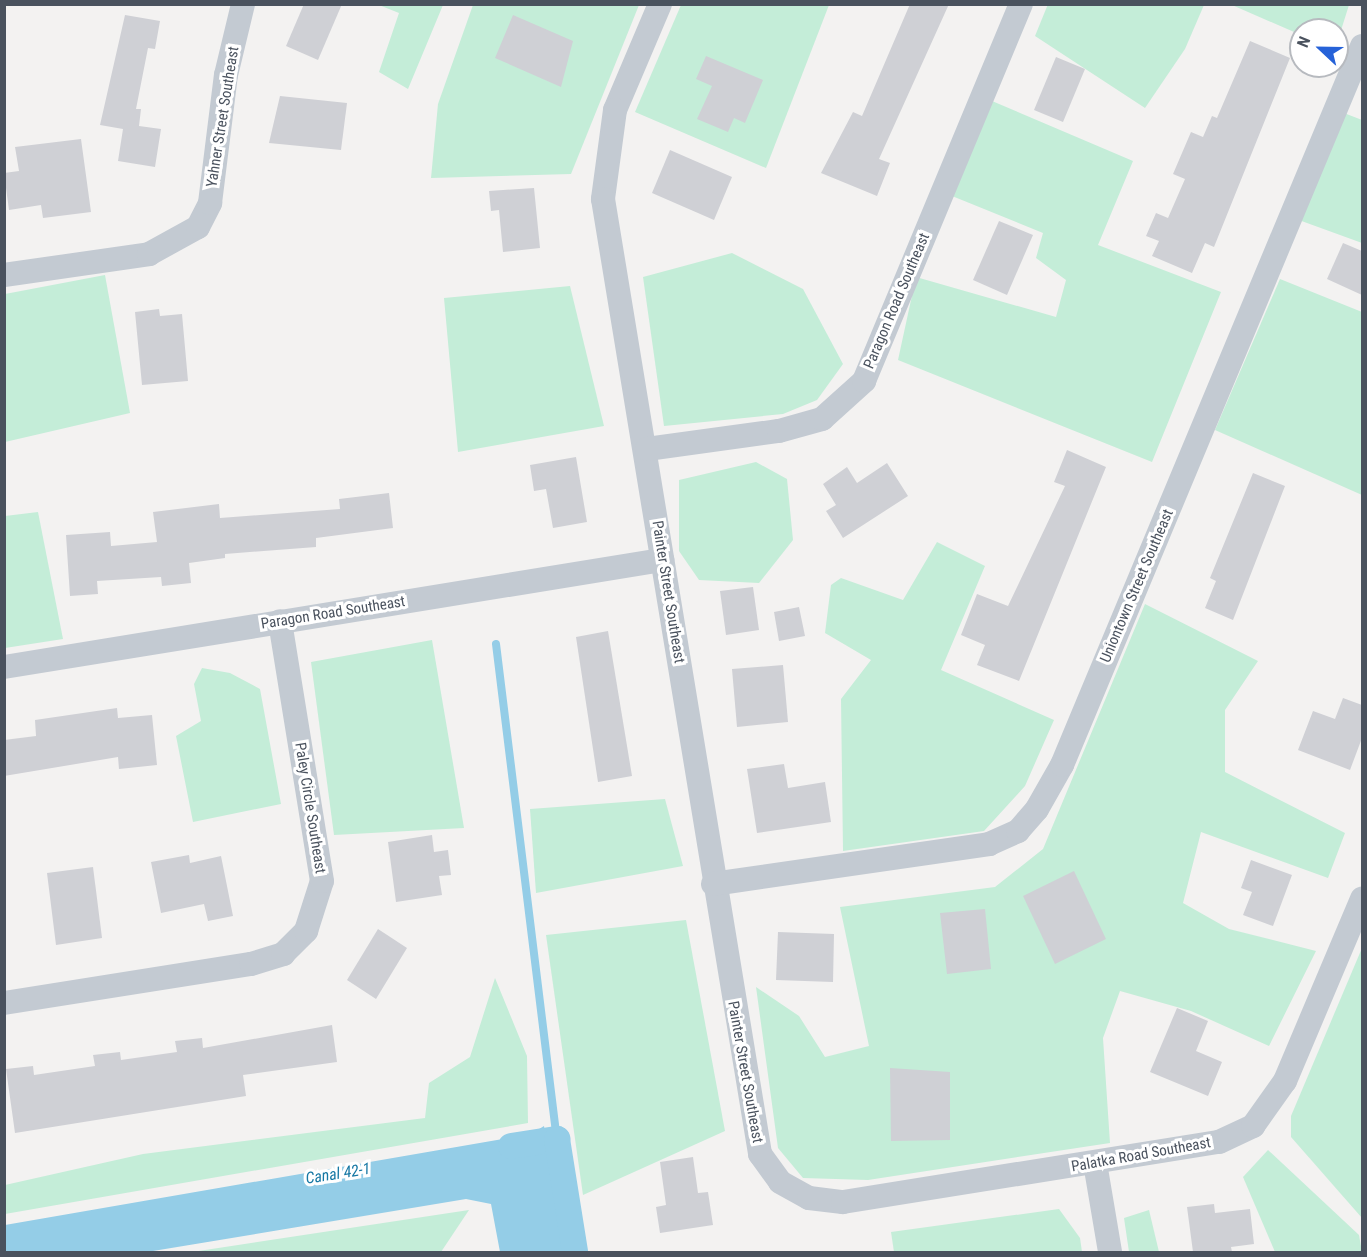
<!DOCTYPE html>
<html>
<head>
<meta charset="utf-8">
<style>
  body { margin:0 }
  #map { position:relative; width:1367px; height:1257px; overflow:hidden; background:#f3f2f1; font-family:"Roboto Condensed",sans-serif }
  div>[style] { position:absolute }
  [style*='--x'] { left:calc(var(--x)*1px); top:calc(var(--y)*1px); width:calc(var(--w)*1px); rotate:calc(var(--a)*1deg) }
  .green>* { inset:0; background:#c4edd8 }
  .water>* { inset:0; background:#94cde7 }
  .stream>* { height:8px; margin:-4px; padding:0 4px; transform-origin:4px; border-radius:4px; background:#94cde7 }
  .canal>* { height:26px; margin:-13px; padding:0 13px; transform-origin:13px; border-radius:13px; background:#94cde7 }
  .building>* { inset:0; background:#cfd0d5 }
  .street>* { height:24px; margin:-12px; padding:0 12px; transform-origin:12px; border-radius:12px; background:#c3cad2 }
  span { translate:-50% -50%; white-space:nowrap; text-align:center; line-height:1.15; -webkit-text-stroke:6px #fff; paint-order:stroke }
  .street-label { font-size:15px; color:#4a525e }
  .water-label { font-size:16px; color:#1778a4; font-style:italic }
  .frame { position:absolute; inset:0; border:6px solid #4a525e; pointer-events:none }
  .north { position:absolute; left:1289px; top:18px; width:60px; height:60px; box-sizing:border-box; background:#fff; border:2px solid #b7babf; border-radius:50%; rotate:292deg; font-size:16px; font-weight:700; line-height:24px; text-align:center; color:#4a525e }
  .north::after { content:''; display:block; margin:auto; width:21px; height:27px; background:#2662d8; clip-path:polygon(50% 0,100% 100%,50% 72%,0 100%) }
</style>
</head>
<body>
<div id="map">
  <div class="green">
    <i style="clip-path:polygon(1048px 4px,1204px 4px,1204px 5px,1185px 49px,1145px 108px,1035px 36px)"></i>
    <i style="clip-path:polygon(379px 5px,443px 5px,408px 89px,379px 72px,399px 13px)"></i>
    <i style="clip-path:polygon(473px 5px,639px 5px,571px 174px,431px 178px,438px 104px)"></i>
    <i style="clip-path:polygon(681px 5px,829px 5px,766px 168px,635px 112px)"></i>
    <i style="clip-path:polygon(1232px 5px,1349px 5px,1337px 43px,1337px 30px,1301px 30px,1301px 35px)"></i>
    <i style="clip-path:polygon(992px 101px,1133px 161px,1098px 245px,1221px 292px,1152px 462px,898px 360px,916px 277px,1056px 317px,1066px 280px,1036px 258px,1043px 233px,952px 196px)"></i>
    <i style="clip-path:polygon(1344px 113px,1362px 120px,1362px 243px,1296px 219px)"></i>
    <i style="clip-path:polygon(732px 253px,803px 289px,843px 364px,817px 400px,783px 414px,664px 426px,643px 277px)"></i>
    <i style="clip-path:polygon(105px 275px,130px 413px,5px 442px,5px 294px)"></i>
    <i style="clip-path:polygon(1280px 279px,1362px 312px,1362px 495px,1215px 430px)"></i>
    <i style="clip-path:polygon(570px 286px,604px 426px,458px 452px,444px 298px)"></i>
    <i style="clip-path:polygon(756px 462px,787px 479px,793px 540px,759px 583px,699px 580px,679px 551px,679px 480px)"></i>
    <i style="clip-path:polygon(38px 512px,63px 639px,5px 648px,5px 516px)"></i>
    <i style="clip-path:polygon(937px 542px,985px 566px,941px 670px,1054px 720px,1025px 786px,984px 831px,843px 851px,841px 699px,871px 660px,825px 633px,831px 585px,841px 578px,903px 600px)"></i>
    <i style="clip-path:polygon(1145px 604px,1258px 661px,1225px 710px,1225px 772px,1345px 833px,1328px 878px,1201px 832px,1183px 903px,1229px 929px,1316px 951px,1269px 1046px,1191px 1011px,1120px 991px,1103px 1038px,1110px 1143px,868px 1180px,803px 1178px,778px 1148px,756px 987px,799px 1016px,825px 1057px,869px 1046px,840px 907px,995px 887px,1043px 849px)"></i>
    <i style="clip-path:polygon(432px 640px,464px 828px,334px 835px,311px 662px)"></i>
    <i style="clip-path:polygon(202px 668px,230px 673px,260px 689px,281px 804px,193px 822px,176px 736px,201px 721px,194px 684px)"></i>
    <i style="clip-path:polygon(665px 799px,683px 866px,536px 893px,530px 809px)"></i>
    <i style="clip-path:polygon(686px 920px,725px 1131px,583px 1195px,546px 935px)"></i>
    <i style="clip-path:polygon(1362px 948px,1362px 1218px,1291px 1137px,1291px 1116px)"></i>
    <i style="clip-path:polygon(495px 978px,527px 1056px,528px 1123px,5px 1214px,5px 1185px,143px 1154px,425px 1118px,429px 1083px,470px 1057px)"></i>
    <i style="clip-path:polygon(1268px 1150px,1359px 1235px,1362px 1252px,1275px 1252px,1243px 1177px)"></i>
    <i style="clip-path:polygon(1059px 1209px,1080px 1238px,1082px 1252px,894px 1252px,891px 1232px)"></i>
    <i style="clip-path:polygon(469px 1210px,441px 1252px,192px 1252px)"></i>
    <i style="clip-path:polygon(1149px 1210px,1159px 1252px,1129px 1252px,1124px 1218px)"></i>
  </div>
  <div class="water">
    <i style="clip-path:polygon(544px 1126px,565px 1252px,500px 1252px,491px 1204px,466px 1199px,147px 1252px,5px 1252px,5px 1225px,531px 1134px)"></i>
  </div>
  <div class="stream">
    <i style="--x:496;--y:644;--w:499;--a:83"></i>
  </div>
  <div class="canal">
    <i style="--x:511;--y:1146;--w:47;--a:-8.7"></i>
    <i style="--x:557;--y:1139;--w:114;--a:80.9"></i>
  </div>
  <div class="building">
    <i style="clip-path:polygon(304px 4px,342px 4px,318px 60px,286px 46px)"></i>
    <i style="clip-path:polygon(910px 4px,949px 4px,879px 159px,890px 163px,877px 196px,821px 173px,853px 112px,862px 116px)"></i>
    <i style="clip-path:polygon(125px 15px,160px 21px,155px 49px,148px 48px,136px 109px,141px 109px,139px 126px,161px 129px,155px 167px,118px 161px,123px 129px,100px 125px)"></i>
    <i style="clip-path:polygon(513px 15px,573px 41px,561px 87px,495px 58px)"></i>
    <i style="clip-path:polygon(1250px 41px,1290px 58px,1214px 247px,1205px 243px,1192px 273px,1152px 256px,1159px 241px,1146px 236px,1156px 213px,1168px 218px,1185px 179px,1173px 174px,1191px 132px,1203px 137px,1212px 116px,1217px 118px)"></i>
    <i style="clip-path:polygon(706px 56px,763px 80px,745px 123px,734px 118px,728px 132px,697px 119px,712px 86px,696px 79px)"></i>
    <i style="clip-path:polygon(1056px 57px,1085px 69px,1063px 122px,1034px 110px)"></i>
    <i style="clip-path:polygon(280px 96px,347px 103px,341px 150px,269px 143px)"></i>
    <i style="clip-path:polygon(81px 139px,91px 212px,43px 218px,41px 205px,9px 210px,4px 173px,19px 171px,15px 147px)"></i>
    <i style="clip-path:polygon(670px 150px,732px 177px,714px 220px,652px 193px)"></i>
    <i style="clip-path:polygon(534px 188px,540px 248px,503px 252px,499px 210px,491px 211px,489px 191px)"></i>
    <i style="clip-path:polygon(999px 221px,1033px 235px,1007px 295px,973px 280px)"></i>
    <i style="clip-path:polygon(1343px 243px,1362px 251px,1362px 295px,1327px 279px)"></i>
    <i style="clip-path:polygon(159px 309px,160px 316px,182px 314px,188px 381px,142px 385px,135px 312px)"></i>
    <i style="clip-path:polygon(1067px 450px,1106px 467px,1019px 681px,977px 665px,985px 645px,961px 635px,977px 594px,1008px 606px,1065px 486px,1054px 482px)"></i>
    <i style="clip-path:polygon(576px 457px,587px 522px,553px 528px,546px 489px,534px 491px,530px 465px)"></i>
    <i style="clip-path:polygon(887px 463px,908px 496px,843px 538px,826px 511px,836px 505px,823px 484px,847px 467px,857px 483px)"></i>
    <i style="clip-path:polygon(1253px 473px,1285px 486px,1233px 620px,1205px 608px,1216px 581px,1210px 578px)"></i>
    <i style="clip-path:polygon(389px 493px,393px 528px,316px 538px,316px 547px,225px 554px,225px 558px,189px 563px,191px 583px,162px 586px,161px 577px,97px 581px,98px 594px,70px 596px,66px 535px,110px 532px,111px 546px,157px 542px,153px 512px,219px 504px,220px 518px,340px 509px,339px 499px)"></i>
    <i style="clip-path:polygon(753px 587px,759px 630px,726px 635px,720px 591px)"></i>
    <i style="clip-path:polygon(799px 607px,805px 636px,779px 641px,774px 612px)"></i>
    <i style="clip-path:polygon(608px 631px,632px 776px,598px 782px,576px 637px)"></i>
    <i style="clip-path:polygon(783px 665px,788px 722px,737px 727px,732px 669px)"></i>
    <i style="clip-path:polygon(1343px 698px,1362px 705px,1362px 738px,1350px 770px,1298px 750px,1313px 711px,1335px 719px)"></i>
    <i style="clip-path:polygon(117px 708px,118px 718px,152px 715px,157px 765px,119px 769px,118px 757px,4px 776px,4px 740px,36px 736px,35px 720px)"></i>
    <i style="clip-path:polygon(784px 764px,788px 788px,825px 782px,831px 822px,757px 833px,747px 769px)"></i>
    <i style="clip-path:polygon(432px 835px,434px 852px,448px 850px,451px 875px,439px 876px,442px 895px,396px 902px,388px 842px)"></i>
    <i style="clip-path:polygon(189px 855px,190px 863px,221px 856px,233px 916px,208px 921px,204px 904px,161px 913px,151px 862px)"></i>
    <i style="clip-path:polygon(1251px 860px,1292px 875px,1273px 926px,1243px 915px,1252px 892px,1241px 888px)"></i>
    <i style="clip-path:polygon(93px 867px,102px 938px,56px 945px,47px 873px)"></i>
    <i style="clip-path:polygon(1074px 871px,1106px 939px,1055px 964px,1023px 896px)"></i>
    <i style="clip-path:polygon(985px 909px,991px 969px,947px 974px,940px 913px)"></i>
    <i style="clip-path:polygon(378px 929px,407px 948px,376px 999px,347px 980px)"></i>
    <i style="clip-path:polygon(778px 932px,834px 934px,833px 982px,776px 980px)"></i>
    <i style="clip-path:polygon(1177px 1008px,1208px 1021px,1196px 1051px,1222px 1062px,1208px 1096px,1150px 1072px)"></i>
    <i style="clip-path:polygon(332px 1025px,337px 1062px,243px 1075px,246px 1096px,15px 1133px,6px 1069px,33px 1066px,34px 1075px,95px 1066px,93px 1055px,120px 1052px,121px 1060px,177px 1052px,175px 1041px,202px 1038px,203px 1048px)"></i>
    <i style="clip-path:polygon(890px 1068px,950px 1072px,950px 1140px,891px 1141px)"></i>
    <i style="clip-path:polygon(693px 1157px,698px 1193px,708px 1192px,713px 1225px,660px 1233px,656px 1207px,666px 1205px,660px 1162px)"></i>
    <i style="clip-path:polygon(1214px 1204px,1215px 1213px,1250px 1209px,1254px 1244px,1231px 1247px,1232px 1252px,1193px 1252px,1187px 1207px)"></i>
  </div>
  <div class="street">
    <i style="--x:660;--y:4;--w:115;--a:113"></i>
    <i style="--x:615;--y:110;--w:90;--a:97.7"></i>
    <i style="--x:603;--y:199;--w:968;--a:80.66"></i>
    <i style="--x:760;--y:1154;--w:34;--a:54"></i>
    <i style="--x:780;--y:1182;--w:33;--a:29"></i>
    <i style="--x:809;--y:1198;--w:34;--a:7"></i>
    <i style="--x:843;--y:1202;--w:381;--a:-9.1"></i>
    <i style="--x:1219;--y:1142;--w:38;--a:-25"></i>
    <i style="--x:1253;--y:1126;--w:55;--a:-54.6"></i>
    <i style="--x:1285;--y:1081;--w:198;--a:-67.1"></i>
    <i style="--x:4;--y:275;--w:147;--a:-8.2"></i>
    <i style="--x:149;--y:254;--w:56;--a:-28.9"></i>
    <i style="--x:198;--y:227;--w:27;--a:-63"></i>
    <i style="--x:210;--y:203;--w:129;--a:-82.9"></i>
    <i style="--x:226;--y:75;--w:73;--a:-76.5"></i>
    <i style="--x:647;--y:449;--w:133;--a:-7.8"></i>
    <i style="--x:779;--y:431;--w:45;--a:-15.6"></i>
    <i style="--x:822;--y:419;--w:57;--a:-42.1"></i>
    <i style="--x:864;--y:381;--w:408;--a:-67.4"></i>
    <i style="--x:4;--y:667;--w:667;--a:-9.24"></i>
    <i style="--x:713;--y:884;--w:279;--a:-8.2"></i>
    <i style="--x:989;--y:844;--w:32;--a:-24"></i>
    <i style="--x:1018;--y:831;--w:29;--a:-49"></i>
    <i style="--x:1037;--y:809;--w:51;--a:-60.4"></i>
    <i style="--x:1062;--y:765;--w:779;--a:-67.35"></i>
    <i style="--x:4;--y:1003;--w:250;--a:-9"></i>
    <i style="--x:251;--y:964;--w:34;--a:-17"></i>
    <i style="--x:283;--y:954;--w:33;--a:-45"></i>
    <i style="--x:306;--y:931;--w:52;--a:-72.3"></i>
    <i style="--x:322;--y:881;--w:263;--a:-99.2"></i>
    <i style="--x:1095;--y:1163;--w:90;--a:80.4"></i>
  </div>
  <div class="street-label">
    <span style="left:223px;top:117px;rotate:-81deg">Yahner Street Southeast</span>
    <span style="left:897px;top:301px;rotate:-67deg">Paragon Road Southeast</span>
    <span style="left:1137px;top:586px;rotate:-67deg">Uniontown Street Southeast</span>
    <span style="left:668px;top:592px;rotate:81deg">Painter Street Southeast</span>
    <span style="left:333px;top:613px;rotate:-9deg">Paragon Road Southeast</span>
    <span style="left:310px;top:808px;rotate:81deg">Paley Circle Southeast</span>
    <span style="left:745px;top:1072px;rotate:80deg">Painter Street Southeast</span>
    <span style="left:1141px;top:1155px;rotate:-10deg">Palatka Road Southeast</span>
  </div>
  <div class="water-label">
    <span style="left:338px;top:1174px;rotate:-9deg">Canal 42-1</span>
  </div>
  <div class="frame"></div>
  <div class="north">N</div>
</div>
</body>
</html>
